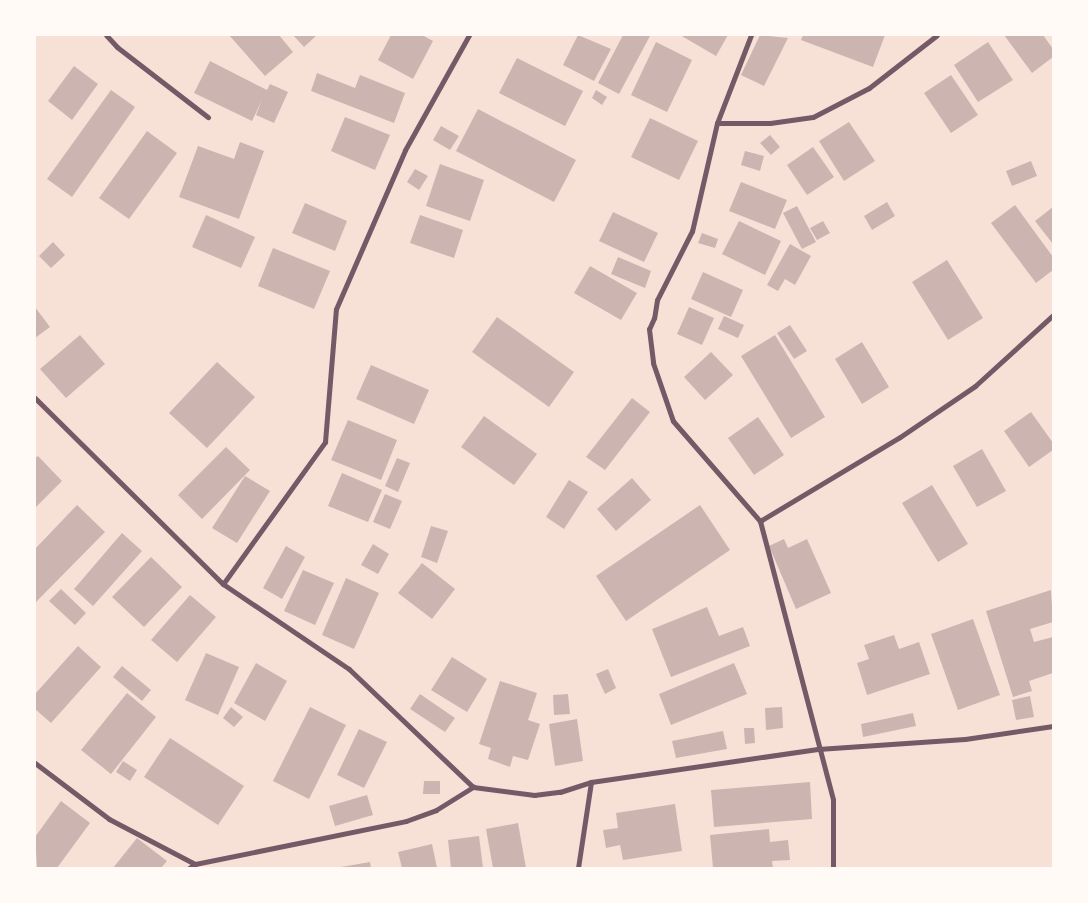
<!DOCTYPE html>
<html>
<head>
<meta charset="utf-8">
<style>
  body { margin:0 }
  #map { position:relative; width:1088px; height:903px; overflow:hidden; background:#f7e1d7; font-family:"Varela Round",sans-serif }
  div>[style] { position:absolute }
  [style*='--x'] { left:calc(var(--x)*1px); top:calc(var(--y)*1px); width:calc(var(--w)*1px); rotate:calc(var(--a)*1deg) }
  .building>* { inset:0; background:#ccb4b1 }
  .minor>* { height:5px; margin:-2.5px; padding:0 2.5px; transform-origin:2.5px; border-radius:2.5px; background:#755966 }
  span { translate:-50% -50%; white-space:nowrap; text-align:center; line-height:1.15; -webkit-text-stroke:5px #fffaf5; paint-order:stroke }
  .frame { position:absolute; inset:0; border:36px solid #fffaf5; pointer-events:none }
</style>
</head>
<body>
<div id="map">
  <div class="building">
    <i style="clip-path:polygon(229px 35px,279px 35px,293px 52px,265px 76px)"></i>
    <i style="clip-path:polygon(293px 35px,317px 35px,304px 47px)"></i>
    <i style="clip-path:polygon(391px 35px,422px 35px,433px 41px,413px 79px,378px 60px)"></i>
    <i style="clip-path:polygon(578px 35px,611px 49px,594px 81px,563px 65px)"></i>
    <i style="clip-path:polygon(623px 35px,650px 36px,619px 94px,598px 83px)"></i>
    <i style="clip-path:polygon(680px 35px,728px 35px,716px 56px)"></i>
    <i style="clip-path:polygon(760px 35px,788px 38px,764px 86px,741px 75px)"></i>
    <i style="clip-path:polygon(803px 35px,885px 35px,873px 67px,801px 40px)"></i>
    <i style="clip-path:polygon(1004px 35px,1043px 35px,1053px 49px,1053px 57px,1032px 73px)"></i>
    <i style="clip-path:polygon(656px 42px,692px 60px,667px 112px,631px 95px)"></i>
    <i style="clip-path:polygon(988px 42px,1013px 80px,978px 102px,954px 65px)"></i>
    <i style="clip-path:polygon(517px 58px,583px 91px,565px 126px,499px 93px)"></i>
    <i style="clip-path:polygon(210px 61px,267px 90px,270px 84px,288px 92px,274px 123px,256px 115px,262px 100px,252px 121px,194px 93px)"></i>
    <i style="clip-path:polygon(74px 66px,98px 84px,72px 120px,48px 101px)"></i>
    <i style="clip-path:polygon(317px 73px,355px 88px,360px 75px,405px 93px,394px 123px,311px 91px)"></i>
    <i style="clip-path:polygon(951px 75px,978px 115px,951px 133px,924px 93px)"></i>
    <i style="clip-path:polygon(111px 90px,135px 107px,72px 197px,47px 179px)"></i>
    <i style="clip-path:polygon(596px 90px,607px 97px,602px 105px,592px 98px)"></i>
    <i style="clip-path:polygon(478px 109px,576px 160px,554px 202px,456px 151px)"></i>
    <i style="clip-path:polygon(345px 117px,390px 135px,375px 170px,331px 151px)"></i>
    <i style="clip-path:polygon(650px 118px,698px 141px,679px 180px,631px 157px)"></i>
    <i style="clip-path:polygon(849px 122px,875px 161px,844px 181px,819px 141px)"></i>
    <i style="clip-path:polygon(441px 126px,459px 136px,450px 150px,433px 140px)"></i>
    <i style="clip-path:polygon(147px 131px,177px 153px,129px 219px,99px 198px)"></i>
    <i style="clip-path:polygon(770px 135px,780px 147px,771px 155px,760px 143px)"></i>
    <i style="clip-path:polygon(240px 142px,264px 151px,239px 219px,179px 197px,198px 146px,234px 159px)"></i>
    <i style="clip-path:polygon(813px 147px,834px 177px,807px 195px,787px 165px)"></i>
    <i style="clip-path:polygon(745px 151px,764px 156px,760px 171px,741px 165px)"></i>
    <i style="clip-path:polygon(1031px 161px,1037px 176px,1012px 186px,1006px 171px)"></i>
    <i style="clip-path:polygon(440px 164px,484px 180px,470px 221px,426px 206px)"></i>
    <i style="clip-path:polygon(415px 169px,428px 176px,419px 190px,407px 182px)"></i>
    <i style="clip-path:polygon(741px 182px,787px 200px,775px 229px,729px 211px)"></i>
    <i style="clip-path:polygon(887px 202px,895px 216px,872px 230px,864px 216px)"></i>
    <i style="clip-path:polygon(305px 203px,347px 221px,335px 251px,292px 233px)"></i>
    <i style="clip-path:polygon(1015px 205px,1053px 257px,1053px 270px,1036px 283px,991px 223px)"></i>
    <i style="clip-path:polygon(797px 206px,816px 242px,802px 249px,783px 213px)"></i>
    <i style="clip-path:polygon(1053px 207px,1053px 244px,1035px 221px)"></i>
    <i style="clip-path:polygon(613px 212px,658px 233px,644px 262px,599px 241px)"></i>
    <i style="clip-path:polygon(206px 215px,255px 237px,241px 268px,192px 247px)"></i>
    <i style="clip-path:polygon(420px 215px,463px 230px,454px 258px,410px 243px)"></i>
    <i style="clip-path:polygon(739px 221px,781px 241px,765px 275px,722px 254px)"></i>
    <i style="clip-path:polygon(823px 221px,830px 233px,817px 240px,810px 228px)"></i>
    <i style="clip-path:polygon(702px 233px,718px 239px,715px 248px,698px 243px)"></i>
    <i style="clip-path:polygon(53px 242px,65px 255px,51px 268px,39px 256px)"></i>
    <i style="clip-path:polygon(790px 244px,811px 256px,795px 285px,785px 279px,778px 291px,767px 285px)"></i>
    <i style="clip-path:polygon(273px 248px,330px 271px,314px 309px,258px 286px)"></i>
    <i style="clip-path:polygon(618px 257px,651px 271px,645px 288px,611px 274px)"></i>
    <i style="clip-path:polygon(947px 260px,983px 318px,948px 340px,912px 282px)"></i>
    <i style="clip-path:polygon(590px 266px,637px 293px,621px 320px,574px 293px)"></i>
    <i style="clip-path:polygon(703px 272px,743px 290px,731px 317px,691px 299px)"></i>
    <i style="clip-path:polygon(35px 307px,50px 327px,35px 338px)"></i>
    <i style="clip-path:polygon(689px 307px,714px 318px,702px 345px,677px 334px)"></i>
    <i style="clip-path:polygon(724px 316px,744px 325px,738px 338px,718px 329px)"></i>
    <i style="clip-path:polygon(497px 317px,574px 372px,549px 407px,472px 352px)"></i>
    <i style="clip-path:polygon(790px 325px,807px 351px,794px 359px,777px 333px)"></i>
    <i style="clip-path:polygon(80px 335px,105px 364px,66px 398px,40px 369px)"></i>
    <i style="clip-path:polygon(775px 335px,825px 417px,791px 438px,741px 356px)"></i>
    <i style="clip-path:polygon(862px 342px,889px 387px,862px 404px,835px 359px)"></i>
    <i style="clip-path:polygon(711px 352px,733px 375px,705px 400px,684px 377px)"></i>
    <i style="clip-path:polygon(217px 362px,255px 397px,207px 448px,169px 413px)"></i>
    <i style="clip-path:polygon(371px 365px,429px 390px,414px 424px,356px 399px)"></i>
    <i style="clip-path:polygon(632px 398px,650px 412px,605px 470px,586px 457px)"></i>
    <i style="clip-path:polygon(1031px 412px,1053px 443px,1053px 450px,1029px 467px,1004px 431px)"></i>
    <i style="clip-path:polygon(484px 416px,537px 454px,514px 485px,461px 447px)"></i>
    <i style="clip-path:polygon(758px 417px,784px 455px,754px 475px,728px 438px)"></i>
    <i style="clip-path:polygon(348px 420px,397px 440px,381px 480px,331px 460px)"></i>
    <i style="clip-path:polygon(226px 447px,250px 470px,202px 519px,178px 495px)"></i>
    <i style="clip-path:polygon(982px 449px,1006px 491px,977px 507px,953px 466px)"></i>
    <i style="clip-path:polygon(38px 456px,62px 481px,35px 508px,35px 458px)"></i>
    <i style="clip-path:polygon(397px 458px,410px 463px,398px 492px,385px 486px)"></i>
    <i style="clip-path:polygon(342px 473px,382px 490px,368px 522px,328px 506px)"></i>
    <i style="clip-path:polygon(245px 476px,270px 491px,237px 543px,212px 528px)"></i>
    <i style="clip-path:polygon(632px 478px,651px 500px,616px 531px,597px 509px)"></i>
    <i style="clip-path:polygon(569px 480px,588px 492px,564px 529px,546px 517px)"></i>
    <i style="clip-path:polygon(932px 485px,968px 544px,938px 562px,902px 503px)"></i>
    <i style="clip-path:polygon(385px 494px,402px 501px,390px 529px,373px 522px)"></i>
    <i style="clip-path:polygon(77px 505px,105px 532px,35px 603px,35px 549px)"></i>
    <i style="clip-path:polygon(700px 505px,730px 550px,626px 621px,596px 576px)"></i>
    <i style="clip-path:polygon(431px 526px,448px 531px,437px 563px,421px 557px)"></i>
    <i style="clip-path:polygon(122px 533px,142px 551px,93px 606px,74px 589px)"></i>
    <i style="clip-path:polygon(784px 539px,788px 548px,807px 539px,831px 593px,796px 609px,769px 546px)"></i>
    <i style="clip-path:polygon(373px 544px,389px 554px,378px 574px,361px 565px)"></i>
    <i style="clip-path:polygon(286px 546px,305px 557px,282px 599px,263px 588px)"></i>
    <i style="clip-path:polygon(151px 557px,182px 587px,144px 627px,112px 597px)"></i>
    <i style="clip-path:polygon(422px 563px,455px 589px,432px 619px,398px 593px)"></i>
    <i style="clip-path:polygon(303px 570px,334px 583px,315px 625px,284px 611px)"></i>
    <i style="clip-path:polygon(346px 578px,379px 593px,354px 649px,322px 635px)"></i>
    <i style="clip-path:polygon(61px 589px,86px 613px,75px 625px,49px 601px)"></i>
    <i style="clip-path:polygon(1051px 590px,1053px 622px,1030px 629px,1034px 642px,1053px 637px,1053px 673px,1029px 681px,1032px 691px,1013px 697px,986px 611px)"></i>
    <i style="clip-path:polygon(190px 595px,216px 617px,177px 662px,151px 640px)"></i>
    <i style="clip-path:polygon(707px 607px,719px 636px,743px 627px,750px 646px,671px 677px,652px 629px)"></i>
    <i style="clip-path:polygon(973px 619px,1000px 695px,958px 710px,931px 634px)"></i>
    <i style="clip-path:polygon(894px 635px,899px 649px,919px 642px,930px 674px,867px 695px,857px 663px,869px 659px,864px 645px)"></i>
    <i style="clip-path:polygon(78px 646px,101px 667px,51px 723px,35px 709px,35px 694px)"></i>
    <i style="clip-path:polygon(206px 653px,239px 667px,218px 715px,185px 700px)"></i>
    <i style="clip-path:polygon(452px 657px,487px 679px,467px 712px,431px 690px)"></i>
    <i style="clip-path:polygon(256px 663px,287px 681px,265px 721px,234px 703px)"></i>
    <i style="clip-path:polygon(734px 663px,747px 694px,671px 725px,659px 694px)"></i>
    <i style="clip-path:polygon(122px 666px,151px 690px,142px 701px,113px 677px)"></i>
    <i style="clip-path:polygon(608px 669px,616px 688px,605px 694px,596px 674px)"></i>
    <i style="clip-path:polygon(500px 681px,537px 693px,528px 720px,540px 724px,528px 760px,513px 756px,510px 767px,488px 759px,491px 748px,479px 744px)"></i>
    <i style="clip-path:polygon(127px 693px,156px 717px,111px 774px,81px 750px)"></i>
    <i style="clip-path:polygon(420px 694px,455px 718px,445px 732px,410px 709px)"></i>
    <i style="clip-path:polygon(568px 694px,570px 714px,554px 715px,553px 695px)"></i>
    <i style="clip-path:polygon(1030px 696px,1034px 717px,1016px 720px,1012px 700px)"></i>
    <i style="clip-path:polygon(231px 707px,243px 717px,234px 727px,223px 718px)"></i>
    <i style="clip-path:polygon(310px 707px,346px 725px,309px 799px,273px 781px)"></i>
    <i style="clip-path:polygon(782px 707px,783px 728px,766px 730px,765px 708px)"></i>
    <i style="clip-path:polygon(913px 713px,916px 726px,863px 737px,861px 724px)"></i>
    <i style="clip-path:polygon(577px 719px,583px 761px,555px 766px,549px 724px)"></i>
    <i style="clip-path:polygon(744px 728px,754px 728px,755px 743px,745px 744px)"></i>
    <i style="clip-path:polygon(359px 729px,387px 742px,364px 788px,337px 775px)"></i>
    <i style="clip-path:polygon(723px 731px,727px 749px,676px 758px,672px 741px)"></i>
    <i style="clip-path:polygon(170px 738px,244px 786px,218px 825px,144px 777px)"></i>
    <i style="clip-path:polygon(123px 761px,137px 770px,130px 781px,116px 772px)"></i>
    <i style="clip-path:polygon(424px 781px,440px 781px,440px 794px,423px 794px)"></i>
    <i style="clip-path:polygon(810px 782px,812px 819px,714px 827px,711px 790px)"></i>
    <i style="clip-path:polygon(367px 795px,373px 815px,335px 826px,329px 806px)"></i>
    <i style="clip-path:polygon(61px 801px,90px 823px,57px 868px,37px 868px,35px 837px)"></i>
    <i style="clip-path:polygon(675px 804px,682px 851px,623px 860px,620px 845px,606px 848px,603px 830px,618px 828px,616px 813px)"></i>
    <i style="clip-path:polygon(518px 823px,526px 868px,493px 868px,486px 829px)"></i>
    <i style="clip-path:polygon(769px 829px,770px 842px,788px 840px,790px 860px,772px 861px,773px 868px,713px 868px,710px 835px)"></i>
    <i style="clip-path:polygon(479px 836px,483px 868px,451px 868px,448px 840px)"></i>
    <i style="clip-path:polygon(137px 838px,167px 861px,161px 868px,113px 868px)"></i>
    <i style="clip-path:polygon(432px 844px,437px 868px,402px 868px,398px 852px)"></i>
    <i style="clip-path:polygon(370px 862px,371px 868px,341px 868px,341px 867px)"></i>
  </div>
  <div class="minor">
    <i style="--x:106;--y:35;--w:16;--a:47"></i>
    <i style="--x:117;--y:47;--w:115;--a:37.6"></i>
    <i style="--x:751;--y:35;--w:94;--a:111.1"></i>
    <i style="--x:717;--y:123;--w:111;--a:103"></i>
    <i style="--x:692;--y:231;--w:77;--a:116.9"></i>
    <i style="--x:657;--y:300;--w:18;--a:99"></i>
    <i style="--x:654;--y:318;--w:12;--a:114"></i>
    <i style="--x:649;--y:329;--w:34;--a:83"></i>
    <i style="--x:653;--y:363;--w:61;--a:71"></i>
    <i style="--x:673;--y:421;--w:133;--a:49"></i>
    <i style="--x:760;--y:521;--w:288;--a:75.3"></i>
    <i style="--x:833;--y:800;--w:68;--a:90"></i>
    <i style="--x:717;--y:123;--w:53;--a:0"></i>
    <i style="--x:770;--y:123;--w:43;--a:-7.9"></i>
    <i style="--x:813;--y:117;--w:63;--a:-27.4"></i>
    <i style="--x:869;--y:88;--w:86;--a:-37.9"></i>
    <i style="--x:35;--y:398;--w:264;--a:44.7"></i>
    <i style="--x:223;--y:584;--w:152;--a:34"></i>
    <i style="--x:349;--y:669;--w:171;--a:43.6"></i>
    <i style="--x:760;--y:521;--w:163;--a:-31"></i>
    <i style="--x:900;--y:437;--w:91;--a:-34.2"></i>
    <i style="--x:975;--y:386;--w:105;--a:-42.3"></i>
    <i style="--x:223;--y:584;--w:175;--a:-54.3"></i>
    <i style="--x:325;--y:442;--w:133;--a:-85.3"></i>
    <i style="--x:336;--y:309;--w:173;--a:-66.5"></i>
    <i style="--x:405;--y:150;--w:132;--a:-60.9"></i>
    <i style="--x:35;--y:763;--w:93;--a:37.1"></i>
    <i style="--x:109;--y:819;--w:97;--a:27.6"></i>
    <i style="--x:189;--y:868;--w:7;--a:-34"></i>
    <i style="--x:195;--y:864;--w:215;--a:-11.5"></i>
    <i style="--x:406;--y:821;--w:32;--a:-20"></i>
    <i style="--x:436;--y:810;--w:44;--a:-31.9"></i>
    <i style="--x:473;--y:787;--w:62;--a:7.5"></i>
    <i style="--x:534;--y:795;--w:26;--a:-7"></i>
    <i style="--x:560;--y:792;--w:33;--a:-18"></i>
    <i style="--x:591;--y:782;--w:229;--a:-8.3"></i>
    <i style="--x:818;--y:749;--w:147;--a:-3.9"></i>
    <i style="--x:965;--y:739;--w:89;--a:-8.4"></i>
    <i style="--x:578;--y:868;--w:87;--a:-81.4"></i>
  </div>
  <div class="frame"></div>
</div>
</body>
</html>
